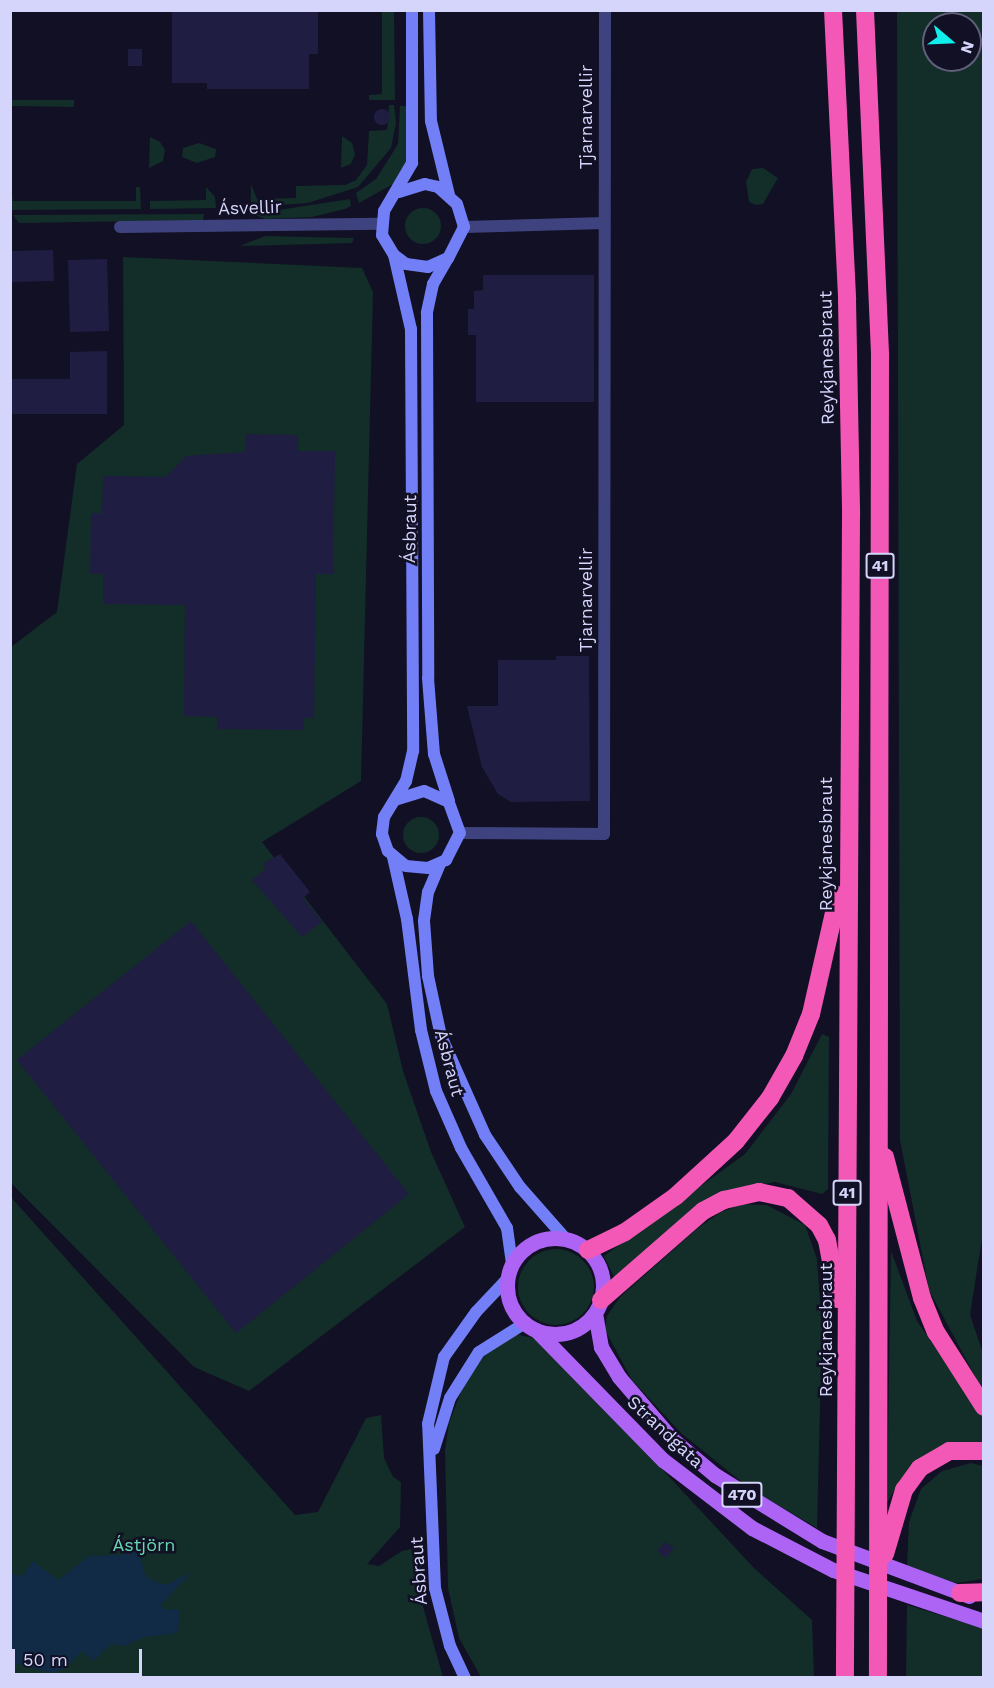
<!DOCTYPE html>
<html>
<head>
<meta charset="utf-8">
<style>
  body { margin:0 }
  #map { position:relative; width:994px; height:1688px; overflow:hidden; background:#111024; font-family:"Work Sans",sans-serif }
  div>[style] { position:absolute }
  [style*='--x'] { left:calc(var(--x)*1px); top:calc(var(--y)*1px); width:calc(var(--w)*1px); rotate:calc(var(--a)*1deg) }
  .green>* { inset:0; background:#132d29 }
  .round { border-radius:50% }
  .water>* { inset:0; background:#112b46 }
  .building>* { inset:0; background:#201d43 }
  .street>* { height:12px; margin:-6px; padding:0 6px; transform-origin:6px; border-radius:6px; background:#3e437f }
  .secondary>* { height:12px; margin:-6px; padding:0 6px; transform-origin:6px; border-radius:6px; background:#737ff6 }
  .primary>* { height:15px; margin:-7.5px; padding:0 7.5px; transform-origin:7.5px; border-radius:7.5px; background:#ad64f5 }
  .primary>.ring { margin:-7.5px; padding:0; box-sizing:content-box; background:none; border:15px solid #ad64f5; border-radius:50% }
  .highway>* { height:18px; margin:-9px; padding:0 9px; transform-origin:9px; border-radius:9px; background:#f458b6 }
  span { translate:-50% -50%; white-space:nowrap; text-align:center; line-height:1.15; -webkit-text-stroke:5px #111024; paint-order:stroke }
  .shield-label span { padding:2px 4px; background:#111024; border:2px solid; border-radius:4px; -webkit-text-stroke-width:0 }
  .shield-label { font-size:16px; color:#d5d5fc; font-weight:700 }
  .street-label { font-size:18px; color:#d5d5fc }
  .park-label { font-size:18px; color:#66d8ae }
  .frame { position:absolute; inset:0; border:12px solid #d5d5fc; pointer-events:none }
  .north { position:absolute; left:922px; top:12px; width:60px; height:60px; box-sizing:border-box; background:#111024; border:2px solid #5f5f7a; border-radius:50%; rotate:109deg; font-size:16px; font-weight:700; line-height:24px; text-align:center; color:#d5d5fc }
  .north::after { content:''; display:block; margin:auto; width:21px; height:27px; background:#0feeea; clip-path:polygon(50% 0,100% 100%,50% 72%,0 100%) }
  .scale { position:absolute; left:12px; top:1649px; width:130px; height:27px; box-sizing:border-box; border:3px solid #d5d5fc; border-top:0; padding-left:8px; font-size:18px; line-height:21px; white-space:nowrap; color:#d5d5fc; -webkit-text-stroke:4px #111024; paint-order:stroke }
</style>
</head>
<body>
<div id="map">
  <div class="green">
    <i style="clip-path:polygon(382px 11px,394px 11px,395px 100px,369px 100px,369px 95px,382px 94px)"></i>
    <i style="clip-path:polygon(evenodd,897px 11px,983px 11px,984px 1225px,970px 1315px,983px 1353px,983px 1391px,929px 1290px,900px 1140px,897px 11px,934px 24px,970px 24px,970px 60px,934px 60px,934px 24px)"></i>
    <i style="clip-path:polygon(11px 100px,74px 100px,74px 107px,11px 106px)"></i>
    <i style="clip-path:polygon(389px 105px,394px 105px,396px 123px,391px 148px,358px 187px,308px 203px,251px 207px,251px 184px,257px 199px,296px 198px,296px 186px,345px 185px,356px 180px,367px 165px,369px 131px,387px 130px)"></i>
    <i style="clip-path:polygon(400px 106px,407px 106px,408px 158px,395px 183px,359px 203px,356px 193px,376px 179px,398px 144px)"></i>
    <i style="clip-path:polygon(342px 136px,352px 143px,355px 154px,351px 164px,341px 168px)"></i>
    <i style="clip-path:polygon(150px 137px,160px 142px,165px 150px,163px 161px,149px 168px)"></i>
    <i style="clip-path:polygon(199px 143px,216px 149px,215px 157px,197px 163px,182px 157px,183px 148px)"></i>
    <i style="clip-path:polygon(763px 168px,778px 178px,763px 204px,756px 205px,749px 202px,746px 182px,752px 169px)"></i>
    <i style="clip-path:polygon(11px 187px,13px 201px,136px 201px,136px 187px,140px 187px,141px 209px,11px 210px)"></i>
    <i style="clip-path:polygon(206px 187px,215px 197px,216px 208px,150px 209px,150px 201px,206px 200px)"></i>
    <i style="clip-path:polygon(350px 199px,351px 206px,345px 209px,312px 217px,265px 219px,253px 214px)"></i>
    <i class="round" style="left:405px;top:208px;width:36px;height:36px"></i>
    <i style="clip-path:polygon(204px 214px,203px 220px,19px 223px,13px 215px)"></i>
    <i style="clip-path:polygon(265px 236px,307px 237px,354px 238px,352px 243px,240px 246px)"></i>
    <i style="clip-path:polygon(123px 257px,362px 268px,373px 292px,361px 781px,262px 842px,387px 1004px,403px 1071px,431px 1152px,465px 1227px,249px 1391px,194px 1367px,11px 1183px,11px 647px,57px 612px,77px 464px,124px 425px)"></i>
    <i class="round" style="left:403px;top:817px;width:36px;height:36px"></i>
    <i style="clip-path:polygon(822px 1034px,829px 1037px,828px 1189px,822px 1194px,775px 1182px,722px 1192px,614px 1277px,604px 1256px,745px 1154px,791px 1094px)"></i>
    <i style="clip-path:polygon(10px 1196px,295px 1515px,318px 1512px,366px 1418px,381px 1415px,384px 1458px,393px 1477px,401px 1482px,400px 1527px,367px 1564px,379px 1566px,402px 1551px,421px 1547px,422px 1603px,443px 1677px,11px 1677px)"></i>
    <i style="clip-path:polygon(743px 1204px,767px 1205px,805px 1225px,817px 1259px,822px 1329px,817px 1528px,749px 1488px,681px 1433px,632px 1380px,605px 1330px,607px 1316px,620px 1297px,698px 1228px,721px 1212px)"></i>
    <i class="round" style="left:518px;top:1249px;width:76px;height:76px"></i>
    <i style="clip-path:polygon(891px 1251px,917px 1321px,983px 1418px,984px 1445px,926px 1457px,900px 1480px,887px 1503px)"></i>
    <i style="clip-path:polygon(515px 1334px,542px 1340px,754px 1568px,812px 1620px,814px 1677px,481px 1677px,459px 1638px,448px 1588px,445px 1450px,449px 1423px,466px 1379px,492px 1346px)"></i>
    <i style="clip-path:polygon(971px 1463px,983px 1466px,983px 1579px,956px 1583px,907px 1567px,909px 1522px,921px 1489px,942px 1471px)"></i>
    <i style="clip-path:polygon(907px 1605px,983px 1628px,983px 1677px,906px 1678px)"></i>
  </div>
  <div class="water">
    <i style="clip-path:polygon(139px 1549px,145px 1576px,161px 1584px,168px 1584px,192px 1571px,161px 1605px,165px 1610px,180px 1609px,178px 1633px,145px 1637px,125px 1646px,111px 1644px,93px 1661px,82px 1651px,65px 1668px,52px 1673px,11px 1662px,12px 1574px,23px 1576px,33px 1561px,58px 1580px,89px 1556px,121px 1555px)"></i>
  </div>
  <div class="building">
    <i style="clip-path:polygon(172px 10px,318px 10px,318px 54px,309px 54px,309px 89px,207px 89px,207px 83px,172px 83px)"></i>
    <i style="clip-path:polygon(128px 49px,142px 49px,142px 66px,128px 66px)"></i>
    <i class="round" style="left:374px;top:109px;width:16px;height:16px"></i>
    <i style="clip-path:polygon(53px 250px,54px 281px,10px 282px,10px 251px)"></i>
    <i style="clip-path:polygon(107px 259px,109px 331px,70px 332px,68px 260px)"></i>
    <i style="clip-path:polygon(483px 275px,594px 275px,594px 402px,476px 402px,476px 335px,468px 335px,468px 309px,474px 309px,474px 291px,483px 290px)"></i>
    <i style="clip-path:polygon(107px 351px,107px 414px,10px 414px,10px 379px,70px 379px,70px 352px)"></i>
    <i style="clip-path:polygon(245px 434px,298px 435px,298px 451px,335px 451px,333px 574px,316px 574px,314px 718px,304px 718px,304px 730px,217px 729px,217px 717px,184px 716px,185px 605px,103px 604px,103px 574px,90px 574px,91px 513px,102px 513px,103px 476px,166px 477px,186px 456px,245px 452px)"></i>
    <i style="clip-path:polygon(556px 656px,589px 656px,590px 801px,511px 802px,498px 794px,482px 767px,467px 706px,498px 706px,498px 660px,556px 660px)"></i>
    <i style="clip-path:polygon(280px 854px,310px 892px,303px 898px,322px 922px,302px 937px,252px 880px,266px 869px,262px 864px)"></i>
    <i style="clip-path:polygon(191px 921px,409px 1194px,236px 1333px,17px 1060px)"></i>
    <i style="clip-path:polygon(665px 1542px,674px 1548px,666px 1558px,657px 1551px)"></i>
  </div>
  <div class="street">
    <i style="--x:120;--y:227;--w:261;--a:-0.7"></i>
    <i style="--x:464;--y:227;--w:140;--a:-1.6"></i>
    <i style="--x:460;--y:833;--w:144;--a:0.4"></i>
    <i style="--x:604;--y:834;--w:824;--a:-89.93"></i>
  </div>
  <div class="secondary">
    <i style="--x:429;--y:10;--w:111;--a:89"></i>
    <i style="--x:431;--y:121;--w:76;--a:76.3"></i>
    <i style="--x:399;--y:192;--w:27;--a:-17"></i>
    <i style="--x:425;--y:184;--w:13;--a:13"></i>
    <i style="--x:438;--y:187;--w:25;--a:42"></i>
    <i style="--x:457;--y:204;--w:24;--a:73"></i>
    <i style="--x:464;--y:227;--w:35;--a:117"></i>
    <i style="--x:448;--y:258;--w:22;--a:156"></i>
    <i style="--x:428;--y:267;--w:22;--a:-172"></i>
    <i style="--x:406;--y:264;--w:15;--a:-143"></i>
    <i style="--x:394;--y:255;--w:23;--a:-121"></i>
    <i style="--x:382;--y:235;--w:24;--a:-85"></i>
    <i style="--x:384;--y:211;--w:56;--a:-59.7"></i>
    <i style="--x:412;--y:163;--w:153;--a:-90"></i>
    <i style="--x:394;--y:255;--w:76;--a:77.1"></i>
    <i style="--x:411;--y:329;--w:422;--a:89.7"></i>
    <i style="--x:413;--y:751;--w:31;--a:103"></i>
    <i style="--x:406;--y:781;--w:42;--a:121.4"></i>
    <i style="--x:384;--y:817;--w:17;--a:97"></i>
    <i style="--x:382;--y:834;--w:18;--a:71"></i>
    <i style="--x:388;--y:851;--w:23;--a:40"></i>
    <i style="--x:406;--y:866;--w:22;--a:5"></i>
    <i style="--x:428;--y:868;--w:20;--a:-24"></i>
    <i style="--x:446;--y:860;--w:30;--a:-63"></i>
    <i style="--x:460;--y:833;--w:33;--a:-110"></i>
    <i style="--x:449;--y:802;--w:27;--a:-156"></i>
    <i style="--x:424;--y:791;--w:28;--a:163"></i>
    <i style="--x:448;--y:258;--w:30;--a:120"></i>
    <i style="--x:433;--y:284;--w:30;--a:102"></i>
    <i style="--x:427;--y:313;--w:365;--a:89.8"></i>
    <i style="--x:428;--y:678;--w:76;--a:85.5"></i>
    <i style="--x:434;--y:754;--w:49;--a:72.3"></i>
    <i style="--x:393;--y:857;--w:64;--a:77.3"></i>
    <i style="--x:407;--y:919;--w:112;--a:82.8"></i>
    <i style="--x:421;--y:1030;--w:63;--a:76.2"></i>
    <i style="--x:436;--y:1091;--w:62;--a:66.3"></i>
    <i style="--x:461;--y:1148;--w:92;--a:60.1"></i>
    <i style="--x:507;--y:1228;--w:36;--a:82"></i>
    <i style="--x:440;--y:864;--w:30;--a:113"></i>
    <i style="--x:428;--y:892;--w:29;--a:98"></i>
    <i style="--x:424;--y:921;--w:55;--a:85.8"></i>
    <i style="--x:428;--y:976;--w:61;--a:77.8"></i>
    <i style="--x:441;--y:1036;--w:108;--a:66"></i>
    <i style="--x:485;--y:1135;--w:63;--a:56.1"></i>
    <i style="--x:520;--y:1187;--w:68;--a:48.6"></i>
    <i style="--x:434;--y:1449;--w:53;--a:-72.6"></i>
    <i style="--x:450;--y:1398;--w:54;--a:-57.8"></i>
    <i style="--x:479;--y:1352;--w:54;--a:-32.2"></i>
    <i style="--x:465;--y:1678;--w:35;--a:-115"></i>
    <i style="--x:450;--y:1646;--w:60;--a:-104.5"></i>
    <i style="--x:435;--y:1588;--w:164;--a:-92.4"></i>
    <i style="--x:428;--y:1424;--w:69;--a:-76.6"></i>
    <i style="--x:444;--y:1357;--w:55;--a:-54.6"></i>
    <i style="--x:476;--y:1312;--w:47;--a:-46.7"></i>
  </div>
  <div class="primary">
    <i class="ring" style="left:507px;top:1238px;width:81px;height:81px"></i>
    <i style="--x:595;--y:1313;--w:35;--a:80"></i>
    <i style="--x:601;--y:1347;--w:35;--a:59"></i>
    <i style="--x:619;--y:1377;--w:82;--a:49.5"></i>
    <i style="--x:672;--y:1439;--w:56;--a:39.9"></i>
    <i style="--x:715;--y:1475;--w:126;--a:31.7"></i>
    <i style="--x:822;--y:1541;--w:157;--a:20.5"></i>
    <i style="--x:536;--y:1330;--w:182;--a:45.7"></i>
    <i style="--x:663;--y:1460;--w:112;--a:37.4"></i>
    <i style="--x:752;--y:1528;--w:91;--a:27.4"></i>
    <i style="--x:833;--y:1570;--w:159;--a:18.7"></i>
  </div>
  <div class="highway">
    <i style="--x:833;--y:10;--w:290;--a:87.2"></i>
    <i style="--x:847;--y:300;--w:215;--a:88.9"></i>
    <i style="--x:851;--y:515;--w:1163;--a:90.3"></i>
    <i style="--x:865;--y:10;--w:345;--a:87.5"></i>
    <i style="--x:880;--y:355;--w:1323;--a:90.09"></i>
    <i style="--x:885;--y:1157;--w:146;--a:75.3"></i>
    <i style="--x:922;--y:1298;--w:37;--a:68"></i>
    <i style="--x:936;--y:1332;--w:89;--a:57.4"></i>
    <i style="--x:588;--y:1250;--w:41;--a:-25.9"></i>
    <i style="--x:625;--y:1232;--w:62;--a:-35.2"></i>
    <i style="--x:676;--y:1196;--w:81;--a:-42.5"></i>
    <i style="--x:736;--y:1141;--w:55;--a:-51.7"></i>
    <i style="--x:770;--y:1098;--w:48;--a:-60.3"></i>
    <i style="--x:794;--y:1056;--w:45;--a:-68"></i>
    <i style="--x:811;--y:1014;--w:122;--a:-77.2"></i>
    <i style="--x:601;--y:1300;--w:135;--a:-41.1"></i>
    <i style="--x:703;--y:1211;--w:24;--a:-28"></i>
    <i style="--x:724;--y:1200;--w:36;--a:-13"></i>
    <i style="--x:759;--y:1192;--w:30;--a:12"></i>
    <i style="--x:788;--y:1198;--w:41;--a:41.1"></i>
    <i style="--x:819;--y:1225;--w:17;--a:62"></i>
    <i style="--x:827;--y:1240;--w:60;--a:79.4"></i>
    <i style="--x:885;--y:1554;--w:67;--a:-73.5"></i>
    <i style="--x:904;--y:1490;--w:27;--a:-54"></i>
    <i style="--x:920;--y:1468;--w:34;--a:-30"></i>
    <i style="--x:949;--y:1451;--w:35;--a:0"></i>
    <i style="--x:960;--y:1593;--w:24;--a:-2"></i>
  </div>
  <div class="shield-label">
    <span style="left:880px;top:566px">41</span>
    <span style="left:847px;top:1193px">41</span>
    <span style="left:742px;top:1495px">470</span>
  </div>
  <div class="street-label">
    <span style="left:586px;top:117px;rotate:-90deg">Tjarnarvellir</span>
    <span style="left:250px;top:208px;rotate:-2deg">Ásvellir</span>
    <span style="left:827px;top:358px;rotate:-91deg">Reykjanesbraut</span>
    <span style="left:410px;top:529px;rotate:-89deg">Ásbraut</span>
    <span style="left:586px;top:600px;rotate:-90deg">Tjarnarvellir</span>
    <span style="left:826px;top:844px;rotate:-90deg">Reykjanesbraut</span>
    <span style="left:449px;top:1063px;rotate:75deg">Ásbraut</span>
    <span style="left:826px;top:1330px;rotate:-90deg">Reykjanesbraut</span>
    <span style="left:665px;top:1432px;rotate:43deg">Strandgata</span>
    <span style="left:419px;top:1571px;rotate:-94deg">Ásbraut</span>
  </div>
  <div class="park-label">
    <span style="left:144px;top:1545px">Ástjörn</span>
  </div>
  <div class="frame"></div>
  <div class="north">N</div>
  <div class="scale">50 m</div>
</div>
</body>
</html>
